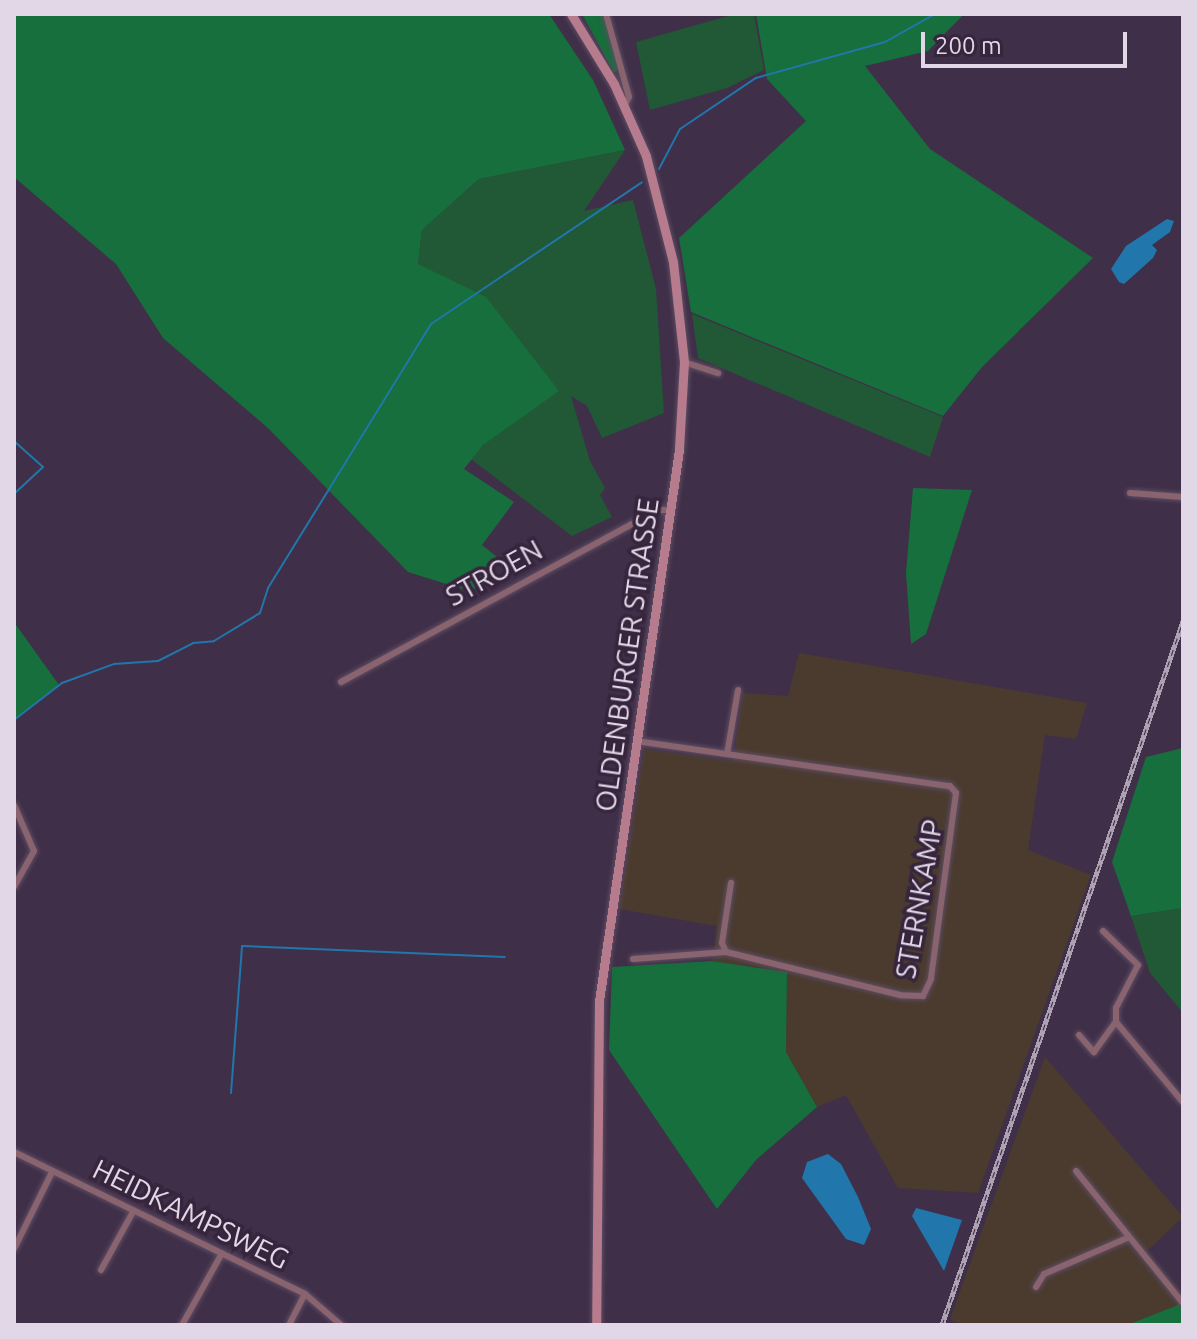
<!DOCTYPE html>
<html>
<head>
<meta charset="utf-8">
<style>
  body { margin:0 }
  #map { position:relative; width:1197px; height:1339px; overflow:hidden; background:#402f48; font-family:Ubuntu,sans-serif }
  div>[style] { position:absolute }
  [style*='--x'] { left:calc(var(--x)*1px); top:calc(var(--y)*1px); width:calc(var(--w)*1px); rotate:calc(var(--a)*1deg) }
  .commercial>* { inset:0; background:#4b3b2f }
  .green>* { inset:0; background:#215835 }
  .forest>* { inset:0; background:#166f3c }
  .water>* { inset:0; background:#2176ab }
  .stream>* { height:2px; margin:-1px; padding:0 1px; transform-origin:1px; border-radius:1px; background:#2176ab }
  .roads { filter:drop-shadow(0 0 2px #5d4d64) drop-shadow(0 0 2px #5d4d64) }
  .minor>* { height:6px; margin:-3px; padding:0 3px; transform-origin:3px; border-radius:3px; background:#89636e }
  .secondary>* { height:9px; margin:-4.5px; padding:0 4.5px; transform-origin:4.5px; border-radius:4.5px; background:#b67b8c }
  .rail>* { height:5px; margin-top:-2.5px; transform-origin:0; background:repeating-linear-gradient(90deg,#36253d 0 6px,#ada1b3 0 12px); box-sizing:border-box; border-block:2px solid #ada1b3 }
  span { translate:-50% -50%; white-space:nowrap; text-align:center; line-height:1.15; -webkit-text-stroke:7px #36253d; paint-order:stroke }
  .street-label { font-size:28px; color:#e1d7e6 }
  .frame { position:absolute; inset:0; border:16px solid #e1d7e6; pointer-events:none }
  .scale { position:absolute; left:921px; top:32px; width:206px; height:36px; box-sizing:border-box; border:4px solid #e1d7e6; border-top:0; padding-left:10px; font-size:24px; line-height:28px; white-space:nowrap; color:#e1d7e6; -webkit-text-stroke:6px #36253d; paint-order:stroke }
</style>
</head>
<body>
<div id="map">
  <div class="commercial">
    <i style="clip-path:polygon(799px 653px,1087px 703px,1076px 739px,1045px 735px,1028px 850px,1091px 875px,978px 1193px,898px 1188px,846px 1095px,817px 1107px,786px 1052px,787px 972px,712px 961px,717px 926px,619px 909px,644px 749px,733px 761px,743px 693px,788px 696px)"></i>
    <i style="clip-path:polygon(1045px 1057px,1183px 1217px,1147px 1251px,1183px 1295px,1183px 1303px,1127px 1325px,962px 1325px,950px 1319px)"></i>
  </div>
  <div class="green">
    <i style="clip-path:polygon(735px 14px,754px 14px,764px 70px,727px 88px,650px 110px,636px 42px)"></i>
    <i style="clip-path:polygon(625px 150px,584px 211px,633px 200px,656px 289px,664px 413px,602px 438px,587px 406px,571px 396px,590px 461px,605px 488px,600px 495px,612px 517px,572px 536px,471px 459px,483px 445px,418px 264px,422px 230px,479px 179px)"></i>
    <i style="clip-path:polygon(692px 314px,943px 417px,930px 457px,698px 358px)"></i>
    <i style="clip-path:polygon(1183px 908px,1183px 1013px,1150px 973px,1131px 916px)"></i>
  </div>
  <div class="forest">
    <i style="clip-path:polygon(14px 14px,549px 14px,593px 80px,625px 150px,479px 179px,422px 230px,418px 264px,486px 297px,559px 391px,483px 445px,464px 469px,514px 502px,482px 545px,497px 557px,472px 592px,408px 572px,269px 429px,163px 338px,116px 264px,14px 177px)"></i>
    <i style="clip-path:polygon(582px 14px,603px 14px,619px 69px,614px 73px)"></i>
    <i style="clip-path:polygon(756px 14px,964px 14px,928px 51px,865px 66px,930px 149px,1093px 258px,982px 367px,943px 416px,691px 312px,679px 238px,806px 121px,767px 79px)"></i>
    <i style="clip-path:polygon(913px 488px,972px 490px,926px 634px,911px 644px,906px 573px)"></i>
    <i style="clip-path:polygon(14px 622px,59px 685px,14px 720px)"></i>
    <i style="clip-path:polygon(1183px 748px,1183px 908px,1131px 916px,1112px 862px,1146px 757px)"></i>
    <i style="clip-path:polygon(712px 961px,787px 972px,786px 1052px,817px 1107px,756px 1160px,717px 1209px,609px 1050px,612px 967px)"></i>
    <i style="clip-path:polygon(1183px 1303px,1183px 1325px,1127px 1325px)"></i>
  </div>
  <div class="water">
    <i style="clip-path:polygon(1167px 219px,1174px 221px,1170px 232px,1152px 245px,1157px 250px,1153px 258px,1124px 284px,1119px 282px,1111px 269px,1126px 246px)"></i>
    <i style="clip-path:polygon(828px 1154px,841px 1164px,858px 1197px,871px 1229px,864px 1245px,846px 1239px,802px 1178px,807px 1162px)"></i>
    <i style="clip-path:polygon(916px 1208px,962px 1220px,944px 1271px,912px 1216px)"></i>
  </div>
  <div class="stream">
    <i style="--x:659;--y:169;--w:45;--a:-62.3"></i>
    <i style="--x:680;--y:129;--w:92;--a:-33.9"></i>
    <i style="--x:756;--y:78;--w:134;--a:-15.6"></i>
    <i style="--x:885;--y:42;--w:57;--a:-29.2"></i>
    <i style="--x:14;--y:441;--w:39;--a:42"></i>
    <i style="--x:43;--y:467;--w:40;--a:137"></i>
    <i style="--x:14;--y:720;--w:61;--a:-37.6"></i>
    <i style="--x:62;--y:683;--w:55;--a:-20.1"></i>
    <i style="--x:114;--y:664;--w:44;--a:-3.9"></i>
    <i style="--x:158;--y:661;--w:39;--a:-27"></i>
    <i style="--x:193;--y:643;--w:21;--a:-5"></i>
    <i style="--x:214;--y:641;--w:54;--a:-31.3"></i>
    <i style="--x:260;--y:613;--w:26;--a:-72"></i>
    <i style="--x:268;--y:588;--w:310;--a:-58.3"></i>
    <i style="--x:431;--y:324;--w:254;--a:-33.9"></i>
    <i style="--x:231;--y:1093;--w:147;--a:-85.7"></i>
    <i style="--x:242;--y:946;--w:263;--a:2.4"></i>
  </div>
  <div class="roads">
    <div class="minor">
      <i style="--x:606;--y:14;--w:86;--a:74.5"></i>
      <i style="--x:629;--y:97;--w:9;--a:117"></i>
      <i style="--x:684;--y:362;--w:36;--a:18"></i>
      <i style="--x:1130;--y:493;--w:53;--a:4.3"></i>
      <i style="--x:341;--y:682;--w:361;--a:-28.5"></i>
      <i style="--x:658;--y:510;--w:12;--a:0"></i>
      <i style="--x:636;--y:741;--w:317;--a:8.2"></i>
      <i style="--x:950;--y:786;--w:9;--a:49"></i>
      <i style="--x:956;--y:793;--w:188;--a:97.7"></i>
      <i style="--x:931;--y:979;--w:19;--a:115"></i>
      <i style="--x:923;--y:996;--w:23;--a:-178"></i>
      <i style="--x:900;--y:995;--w:179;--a:-166.1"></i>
      <i style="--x:726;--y:952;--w:10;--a:-114"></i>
      <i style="--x:722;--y:943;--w:61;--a:-81.5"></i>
      <i style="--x:727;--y:754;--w:65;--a:-80.2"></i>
      <i style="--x:14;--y:805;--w:50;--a:66.5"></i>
      <i style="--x:34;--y:851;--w:41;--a:119.1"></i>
      <i style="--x:1103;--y:931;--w:49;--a:44.2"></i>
      <i style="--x:1138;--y:965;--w:48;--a:117.1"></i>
      <i style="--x:1116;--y:1008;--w:14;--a:90"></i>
      <i style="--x:1116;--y:1022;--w:104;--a:50.1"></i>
      <i style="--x:633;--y:959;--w:93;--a:-4.3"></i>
      <i style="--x:1079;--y:1035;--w:23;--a:49"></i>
      <i style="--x:1094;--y:1052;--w:37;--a:-54"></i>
      <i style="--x:14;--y:1152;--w:324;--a:26"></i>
      <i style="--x:305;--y:1294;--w:48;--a:40.7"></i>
      <i style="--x:1076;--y:1171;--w:170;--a:51"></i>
      <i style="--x:14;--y:1249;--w:86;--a:-63.7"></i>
      <i style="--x:101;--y:1270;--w:68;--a:-61.2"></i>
      <i style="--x:1036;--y:1287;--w:15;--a:-58"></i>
      <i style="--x:1044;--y:1274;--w:90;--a:-23.4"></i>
      <i style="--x:182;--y:1325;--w:82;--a:-60.9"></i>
      <i style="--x:289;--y:1325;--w:35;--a:-63"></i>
    </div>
    <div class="secondary">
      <i style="--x:571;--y:14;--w:82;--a:58.4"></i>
      <i style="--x:614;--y:84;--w:79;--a:66"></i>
      <i style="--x:646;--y:156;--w:109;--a:75.7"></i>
      <i style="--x:673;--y:262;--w:101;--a:83.7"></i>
      <i style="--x:684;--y:362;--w:88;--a:93.3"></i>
      <i style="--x:679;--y:450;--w:557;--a:98.26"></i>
      <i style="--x:599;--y:1001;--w:324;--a:90.5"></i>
    </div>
  </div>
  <div class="rail">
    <i style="--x:942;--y:1325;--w:744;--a:-71.1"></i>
  </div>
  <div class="street-label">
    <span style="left:494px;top:573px;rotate:-29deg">STROEN</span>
    <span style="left:627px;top:655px;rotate:-82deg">OLDENBURGER STRASSE</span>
    <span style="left:919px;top:899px;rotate:-80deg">STERNKAMP</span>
    <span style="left:191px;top:1214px;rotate:26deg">HEIDKAMPSWEG</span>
  </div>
  <div class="frame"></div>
  <div class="scale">200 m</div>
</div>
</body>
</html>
